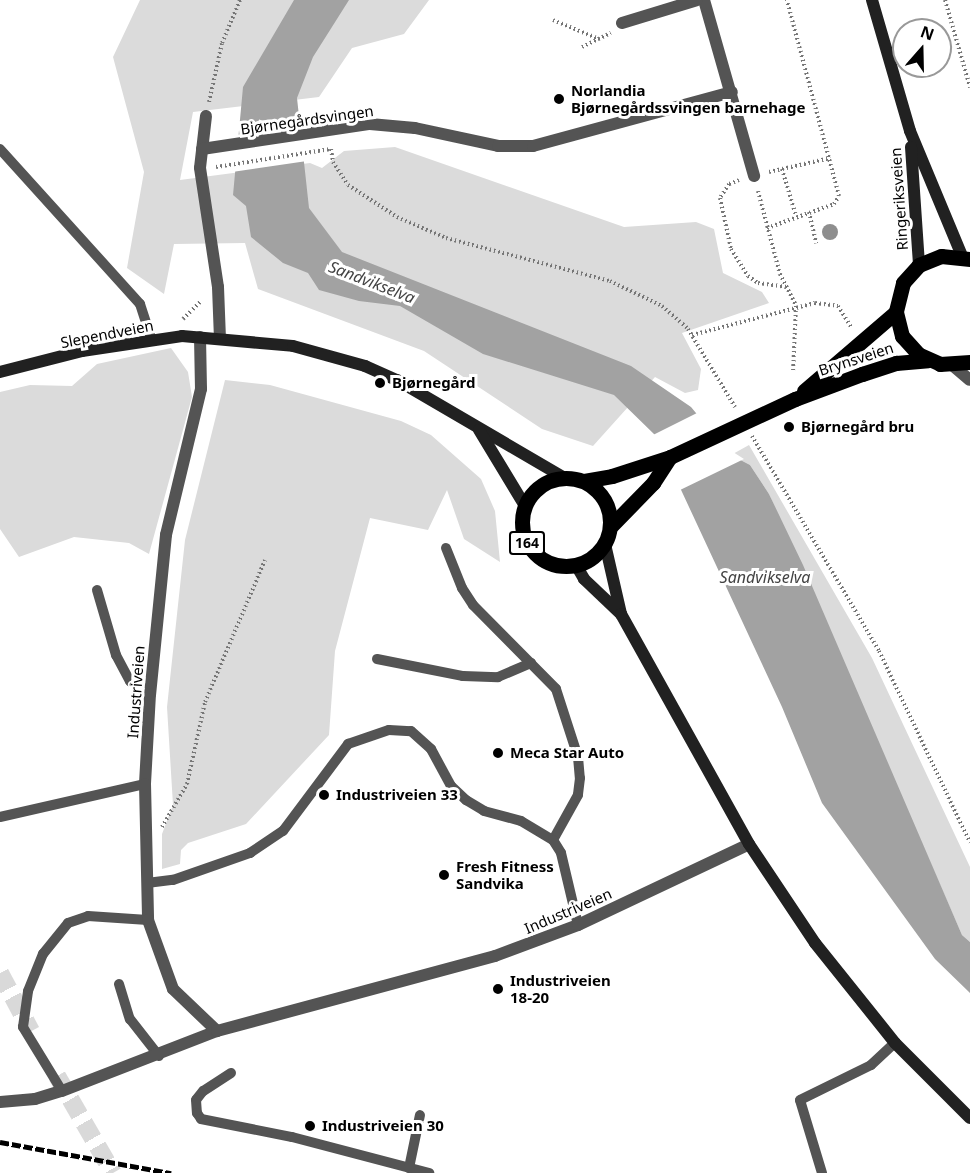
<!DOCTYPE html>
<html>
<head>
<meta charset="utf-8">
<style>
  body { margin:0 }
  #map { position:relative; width:970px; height:1173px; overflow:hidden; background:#fff; font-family:"Noto Sans",sans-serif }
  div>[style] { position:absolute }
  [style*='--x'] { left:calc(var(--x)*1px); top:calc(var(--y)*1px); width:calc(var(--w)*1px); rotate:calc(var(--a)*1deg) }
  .green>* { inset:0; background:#dbdbdb }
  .water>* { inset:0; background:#a2a2a2 }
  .pier>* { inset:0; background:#fff }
  .highway-tunnel>* { height:18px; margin-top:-9px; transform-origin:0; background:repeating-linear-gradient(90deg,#d9d9d9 0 18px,transparent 0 27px) }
  .path>* { height:4px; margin-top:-2px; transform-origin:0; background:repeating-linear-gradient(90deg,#767676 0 1.5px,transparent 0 4.5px) }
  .lane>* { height:10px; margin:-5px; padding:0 5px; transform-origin:5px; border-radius:5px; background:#545454 }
  .street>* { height:12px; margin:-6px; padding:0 6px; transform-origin:6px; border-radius:6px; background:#545454 }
  .secondary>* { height:12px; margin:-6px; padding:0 6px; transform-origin:6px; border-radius:6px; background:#212121 }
  .primary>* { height:15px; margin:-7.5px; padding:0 7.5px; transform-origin:7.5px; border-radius:7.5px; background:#000 }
  .primary>.ring { margin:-7.5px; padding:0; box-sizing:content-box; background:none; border:15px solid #000; border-radius:50% }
  .rail>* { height:4.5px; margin-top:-2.25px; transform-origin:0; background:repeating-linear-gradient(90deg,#000 0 9px,transparent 0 12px) }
  .trees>* { width:16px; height:16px; margin:-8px; border-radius:50%; background:#8e8e8e }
  .dots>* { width:16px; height:16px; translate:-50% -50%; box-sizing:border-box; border:3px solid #fff; border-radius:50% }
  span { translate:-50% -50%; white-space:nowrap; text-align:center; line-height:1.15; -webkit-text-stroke:6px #fff; paint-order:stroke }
  .shield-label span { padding:2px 4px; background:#fff; border:2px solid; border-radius:4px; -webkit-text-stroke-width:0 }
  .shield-label { font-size:14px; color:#000; font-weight:700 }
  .poi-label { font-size:15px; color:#000; font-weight:700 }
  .left { translate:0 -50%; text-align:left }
  .street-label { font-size:15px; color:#000 }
  .water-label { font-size:16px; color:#434343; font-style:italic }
  .north { position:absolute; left:892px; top:18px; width:60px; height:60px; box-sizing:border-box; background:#fff; border:2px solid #999; border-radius:50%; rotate:20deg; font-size:16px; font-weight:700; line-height:24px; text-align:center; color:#000 }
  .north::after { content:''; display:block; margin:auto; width:21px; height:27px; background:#000; clip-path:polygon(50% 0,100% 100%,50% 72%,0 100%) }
</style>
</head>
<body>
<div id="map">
  <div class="green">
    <i style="clip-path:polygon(140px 0,429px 0,404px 34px,352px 48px,319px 97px,193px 112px,180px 180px,310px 163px,322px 168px,344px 151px,395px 147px,624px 227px,696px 222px,714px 229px,723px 273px,762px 292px,769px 303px,682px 333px,701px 369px,698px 390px,685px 393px,655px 377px,593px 446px,542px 429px,424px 351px,258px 289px,245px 243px,174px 244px,164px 294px,127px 268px,144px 172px,113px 57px)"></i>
    <i style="clip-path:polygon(171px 348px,188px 372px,192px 397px,149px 554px,129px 543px,74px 537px,19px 557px,0 529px,0 392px,30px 385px,72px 386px,97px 364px)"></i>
    <i style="clip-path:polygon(225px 380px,270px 385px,401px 421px,431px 435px,481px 479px,495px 511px,500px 562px,464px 539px,447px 490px,428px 530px,370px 518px,335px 651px,329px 735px,246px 824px,188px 843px,181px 850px,180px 864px,162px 869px,162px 834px,173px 805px,167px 707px,185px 540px)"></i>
    <i style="clip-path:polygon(749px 445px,872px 658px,970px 867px,970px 942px,962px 935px,769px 494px,750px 465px,731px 455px)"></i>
  </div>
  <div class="water">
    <i style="clip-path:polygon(294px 0,349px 0,313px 57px,297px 98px,309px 208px,342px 252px,631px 366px,691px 407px,731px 455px,750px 465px,769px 494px,803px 565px,962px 935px,970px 942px,970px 993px,935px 959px,822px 803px,782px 707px,656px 436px,614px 395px,483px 354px,400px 306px,359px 301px,319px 290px,308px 273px,283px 263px,251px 237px,246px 206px,233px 195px,243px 87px)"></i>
  </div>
  <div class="pier">
    <i style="clip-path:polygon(303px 124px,307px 161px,232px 172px,236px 135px)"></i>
    <i style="clip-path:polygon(699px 412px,733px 452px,744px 459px,678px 491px,651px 436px)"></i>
  </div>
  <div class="highway-tunnel">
    <i style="--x:0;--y:973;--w:66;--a:61.9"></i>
    <i style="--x:57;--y:1076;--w:112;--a:60"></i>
  </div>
  <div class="path">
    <i style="--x:945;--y:0;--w:91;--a:74"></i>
    <i style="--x:553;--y:20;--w:50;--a:22.4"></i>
    <i style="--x:582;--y:47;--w:32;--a:-26"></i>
    <i style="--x:209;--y:102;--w:60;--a:-77.6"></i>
    <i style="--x:222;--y:43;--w:47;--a:-67.3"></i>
    <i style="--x:216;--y:167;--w:116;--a:-8.9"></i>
    <i style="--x:331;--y:149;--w:13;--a:81"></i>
    <i style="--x:333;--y:162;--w:27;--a:57"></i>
    <i style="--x:348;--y:185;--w:59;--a:33.1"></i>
    <i style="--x:397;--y:217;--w:53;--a:23.2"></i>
    <i style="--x:446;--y:238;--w:170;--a:14.7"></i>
    <i style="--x:610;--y:281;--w:58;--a:25.7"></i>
    <i style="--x:662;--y:306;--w:35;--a:41"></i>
    <i style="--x:688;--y:329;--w:91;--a:58.9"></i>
    <i style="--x:782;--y:169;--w:49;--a:73.4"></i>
    <i style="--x:769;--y:172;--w:63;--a:-12.9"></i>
    <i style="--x:739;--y:180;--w:11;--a:158"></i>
    <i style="--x:729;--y:184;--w:17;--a:123"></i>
    <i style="--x:720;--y:198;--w:52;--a:77.8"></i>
    <i style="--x:731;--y:249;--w:32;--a:58"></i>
    <i style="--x:748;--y:276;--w:12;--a:35"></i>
    <i style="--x:758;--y:283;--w:29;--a:8"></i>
    <i style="--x:758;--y:191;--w:86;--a:75.2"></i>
    <i style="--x:780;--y:274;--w:36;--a:63"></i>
    <i style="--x:796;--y:306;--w:66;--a:92.6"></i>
    <i style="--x:809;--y:212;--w:32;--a:77"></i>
    <i style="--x:767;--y:228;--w:71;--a:-19.7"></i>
    <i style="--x:834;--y:204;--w:9;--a:-58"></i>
    <i style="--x:839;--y:196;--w:203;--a:-104.9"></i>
    <i style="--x:183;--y:319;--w:25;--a:-45"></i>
    <i style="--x:692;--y:335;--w:127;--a:-14.6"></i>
    <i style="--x:815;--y:303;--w:23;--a:7"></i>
    <i style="--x:838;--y:306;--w:25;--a:58"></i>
    <i style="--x:752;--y:436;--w:250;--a:59.4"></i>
    <i style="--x:879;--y:651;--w:212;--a:64.6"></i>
    <i style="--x:162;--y:827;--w:50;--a:-59.8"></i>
    <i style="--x:187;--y:784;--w:84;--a:-77.6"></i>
    <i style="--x:205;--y:702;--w:154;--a:-67.1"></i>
  </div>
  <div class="lane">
    <i style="--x:0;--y:149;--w:209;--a:47.9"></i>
    <i style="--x:140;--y:304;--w:39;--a:72"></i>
    <i style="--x:446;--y:548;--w:43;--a:68.2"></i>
    <i style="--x:462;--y:588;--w:20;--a:57"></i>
    <i style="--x:473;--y:605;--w:118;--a:45.3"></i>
    <i style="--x:556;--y:689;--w:71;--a:72.1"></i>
    <i style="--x:578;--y:757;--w:21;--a:85"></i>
    <i style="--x:580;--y:778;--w:17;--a:97"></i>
    <i style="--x:578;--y:795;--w:51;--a:119.1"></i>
    <i style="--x:97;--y:590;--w:68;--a:73.7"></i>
    <i style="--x:116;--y:655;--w:30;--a:62"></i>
    <i style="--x:130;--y:681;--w:24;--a:33"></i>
    <i style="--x:377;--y:659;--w:88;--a:11.2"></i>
    <i style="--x:463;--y:676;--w:35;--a:2"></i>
    <i style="--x:498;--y:677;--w:36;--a:-23"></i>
    <i style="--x:0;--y:817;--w:149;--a:-12.8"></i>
    <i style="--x:147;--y:883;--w:26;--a:-7"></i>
    <i style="--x:173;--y:880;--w:82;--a:-19.3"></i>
    <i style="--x:250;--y:853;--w:40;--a:-34"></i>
    <i style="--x:283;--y:831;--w:109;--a:-53.2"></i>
    <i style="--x:348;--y:744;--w:43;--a:-18.9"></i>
    <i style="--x:389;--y:730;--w:22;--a:3"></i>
    <i style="--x:411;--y:731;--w:27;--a:42"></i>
    <i style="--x:431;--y:749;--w:42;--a:61.6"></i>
    <i style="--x:451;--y:786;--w:21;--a:43"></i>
    <i style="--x:466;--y:800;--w:21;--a:31"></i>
    <i style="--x:484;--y:811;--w:38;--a:15"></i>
    <i style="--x:521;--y:821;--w:37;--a:31"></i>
    <i style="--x:553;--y:840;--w:15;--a:58"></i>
    <i style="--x:561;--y:853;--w:74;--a:76.7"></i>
    <i style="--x:119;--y:984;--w:37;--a:73"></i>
    <i style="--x:130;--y:1019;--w:47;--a:51.9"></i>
    <i style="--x:231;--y:1073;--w:33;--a:147"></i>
    <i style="--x:203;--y:1091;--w:11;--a:128"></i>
    <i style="--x:196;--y:1100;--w:13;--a:86"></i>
    <i style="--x:197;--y:1113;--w:7;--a:56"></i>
    <i style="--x:201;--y:1119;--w:93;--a:11.2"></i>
    <i style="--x:292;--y:1137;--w:142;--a:14.7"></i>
    <i style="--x:62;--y:1091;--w:75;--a:-121.4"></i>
    <i style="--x:23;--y:1027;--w:36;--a:-82"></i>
    <i style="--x:28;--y:991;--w:40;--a:-68"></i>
    <i style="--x:43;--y:954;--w:40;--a:-51"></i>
    <i style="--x:68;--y:923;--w:21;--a:-19"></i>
    <i style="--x:88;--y:916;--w:60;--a:3.8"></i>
    <i style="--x:409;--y:1168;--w:54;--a:-78.3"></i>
    <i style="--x:822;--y:1173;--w:76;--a:-106.8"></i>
    <i style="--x:800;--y:1100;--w:79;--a:-26.2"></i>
    <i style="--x:871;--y:1065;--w:33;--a:-43"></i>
  </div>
  <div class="street">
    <i style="--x:704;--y:0;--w:183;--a:74.1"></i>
    <i style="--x:622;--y:23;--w:78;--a:-17"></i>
    <i style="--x:206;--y:116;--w:52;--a:96.6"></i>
    <i style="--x:200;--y:168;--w:120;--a:81.4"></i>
    <i style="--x:218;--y:287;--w:51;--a:87.8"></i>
    <i style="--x:202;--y:149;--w:170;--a:-8.5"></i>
    <i style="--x:370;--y:124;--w:45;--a:5.1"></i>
    <i style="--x:415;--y:128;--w:85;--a:12.2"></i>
    <i style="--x:498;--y:146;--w:35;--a:0"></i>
    <i style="--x:533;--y:146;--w:206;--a:-15.2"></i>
    <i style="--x:200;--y:337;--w:52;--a:88.9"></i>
    <i style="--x:201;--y:389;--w:150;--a:103.5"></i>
    <i style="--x:166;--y:535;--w:160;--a:95.7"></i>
    <i style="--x:150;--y:694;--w:90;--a:93.2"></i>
    <i style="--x:145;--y:784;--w:136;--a:88.7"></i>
    <i style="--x:148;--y:920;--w:73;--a:70.1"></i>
    <i style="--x:173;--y:989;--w:61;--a:43.7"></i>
    <i style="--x:952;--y:365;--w:23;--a:40"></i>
    <i style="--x:0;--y:1102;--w:35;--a:-5"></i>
    <i style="--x:35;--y:1099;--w:28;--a:-17"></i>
    <i style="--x:62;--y:1091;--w:166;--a:-21.2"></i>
    <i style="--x:217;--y:1031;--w:288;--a:-15.1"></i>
    <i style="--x:495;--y:956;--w:89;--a:-20.5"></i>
    <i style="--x:578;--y:925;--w:189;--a:-25.3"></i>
  </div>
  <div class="secondary">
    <i style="--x:872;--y:0;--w:136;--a:73.8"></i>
    <i style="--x:910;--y:131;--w:135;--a:67.4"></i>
    <i style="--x:911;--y:147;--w:118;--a:86.1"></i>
    <i style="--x:0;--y:372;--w:85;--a:-14.4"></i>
    <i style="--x:82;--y:351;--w:101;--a:-8.5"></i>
    <i style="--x:182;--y:336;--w:111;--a:5.1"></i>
    <i style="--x:293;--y:346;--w:75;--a:15.5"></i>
    <i style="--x:365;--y:366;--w:35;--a:24"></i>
    <i style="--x:397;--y:380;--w:192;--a:30.3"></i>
    <i style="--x:479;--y:430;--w:89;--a:58.8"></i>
    <i style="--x:605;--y:544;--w:72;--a:77.1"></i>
    <i style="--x:576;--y:565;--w:16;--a:60"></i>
    <i style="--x:584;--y:579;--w:51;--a:43.4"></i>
    <i style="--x:621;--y:614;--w:263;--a:60.9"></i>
    <i style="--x:749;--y:844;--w:119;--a:56.3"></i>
    <i style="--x:815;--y:943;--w:128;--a:51.3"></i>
    <i style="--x:895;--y:1043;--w:106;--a:45"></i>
  </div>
  <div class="primary">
    <i style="--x:970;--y:259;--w:29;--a:-174"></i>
    <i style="--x:941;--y:256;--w:24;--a:158"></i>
    <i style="--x:919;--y:265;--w:24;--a:132"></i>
    <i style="--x:903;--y:283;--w:30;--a:104"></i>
    <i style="--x:896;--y:312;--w:25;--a:76"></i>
    <i style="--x:902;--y:336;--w:24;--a:48"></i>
    <i style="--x:918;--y:354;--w:24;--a:24"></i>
    <i style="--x:940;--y:364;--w:30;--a:-4"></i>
    <i style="--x:804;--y:391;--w:121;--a:-40.7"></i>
    <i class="ring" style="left:522px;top:478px;width:73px;height:73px"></i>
    <i style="--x:584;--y:481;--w:28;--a:-10"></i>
    <i style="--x:612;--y:476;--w:61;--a:-18.1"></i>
    <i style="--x:670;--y:457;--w:138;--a:-24.9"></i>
    <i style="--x:795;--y:399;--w:72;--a:-20.5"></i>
    <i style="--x:862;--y:374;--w:36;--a:-18"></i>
    <i style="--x:896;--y:363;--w:32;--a:-5"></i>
    <i style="--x:610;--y:527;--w:62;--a:-45.7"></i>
    <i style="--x:653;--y:483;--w:31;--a:-57"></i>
  </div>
  <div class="rail">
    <i style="--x:0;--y:1142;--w:174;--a:10.3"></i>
  </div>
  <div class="trees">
    <i style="left:830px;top:232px"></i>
  </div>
  <div class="dots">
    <i style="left:559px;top:99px;background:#000"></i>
    <i style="left:380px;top:383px;background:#000"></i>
    <i style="left:789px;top:427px;background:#000"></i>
    <i style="left:498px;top:753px;background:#000"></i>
    <i style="left:324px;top:795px;background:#000"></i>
    <i style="left:444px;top:875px;background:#000"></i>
    <i style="left:498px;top:989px;background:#000"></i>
    <i style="left:310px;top:1126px;background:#000"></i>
  </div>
  <div class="shield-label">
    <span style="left:527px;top:543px">164</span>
  </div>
  <div class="poi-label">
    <span class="left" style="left:571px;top:99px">Norlandia<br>Bjørnegårdssvingen barnehage</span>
    <span class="left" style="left:392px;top:383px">Bjørnegård</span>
    <span class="left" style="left:801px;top:427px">Bjørnegård bru</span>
    <span class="left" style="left:510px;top:753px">Meca Star Auto</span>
    <span class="left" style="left:336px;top:795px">Industriveien 33</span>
    <span class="left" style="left:456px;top:875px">Fresh Fitness<br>Sandvika</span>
    <span class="left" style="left:510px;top:989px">Industriveien<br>18-20</span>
    <span class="left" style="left:322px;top:1126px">Industriveien 30</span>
  </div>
  <div class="street-label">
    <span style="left:307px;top:120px;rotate:-8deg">Bjørnegårdsvingen</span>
    <span style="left:899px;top:199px;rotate:-94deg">Ringeriksveien</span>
    <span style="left:107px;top:334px;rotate:-11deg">Slependveien</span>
    <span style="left:856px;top:359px;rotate:-18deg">Brynsveien</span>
    <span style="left:136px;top:692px;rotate:-86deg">Industriveien</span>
    <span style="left:568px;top:911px;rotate:-23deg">Industriveien</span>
  </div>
  <div class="water-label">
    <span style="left:372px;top:282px;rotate:21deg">Sandvikselva</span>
    <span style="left:765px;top:577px">Sandvikselva</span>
  </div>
  <div class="north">N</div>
</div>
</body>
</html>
